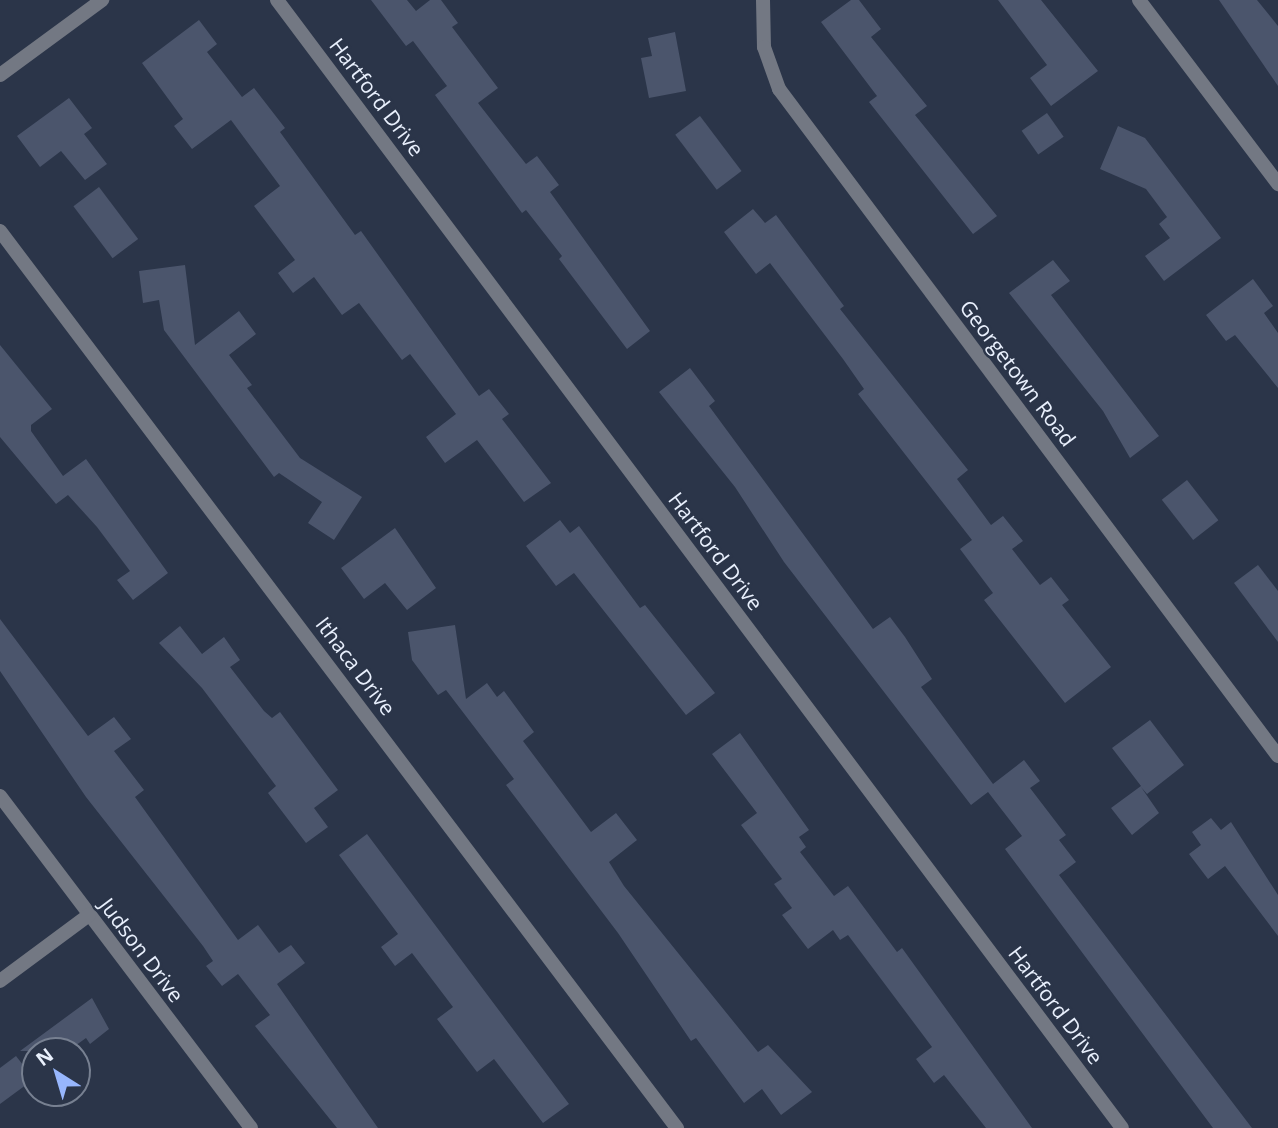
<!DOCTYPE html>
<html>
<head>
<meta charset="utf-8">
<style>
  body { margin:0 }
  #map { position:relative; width:1278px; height:1128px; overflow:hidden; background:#2b3549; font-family:"Open Sans",sans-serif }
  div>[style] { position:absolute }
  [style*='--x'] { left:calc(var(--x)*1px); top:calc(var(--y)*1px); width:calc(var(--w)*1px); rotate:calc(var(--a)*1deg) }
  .building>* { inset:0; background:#4b556c; transform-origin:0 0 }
  .minor>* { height:14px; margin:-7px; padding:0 7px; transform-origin:7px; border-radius:7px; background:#737883 }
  span { translate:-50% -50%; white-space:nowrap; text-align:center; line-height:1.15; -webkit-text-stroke:5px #2b3549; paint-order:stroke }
  .street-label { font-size:21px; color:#e9f0fd }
  .north { position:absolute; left:21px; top:1037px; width:70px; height:70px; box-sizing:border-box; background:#2b3549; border:2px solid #778091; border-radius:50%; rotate:323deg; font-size:19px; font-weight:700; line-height:28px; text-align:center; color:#e9f0fd }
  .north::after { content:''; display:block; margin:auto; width:24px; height:32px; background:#97b6fd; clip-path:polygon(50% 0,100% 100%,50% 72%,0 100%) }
</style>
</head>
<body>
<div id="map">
  <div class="building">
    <i style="clip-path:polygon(371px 0,407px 0,416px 11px,430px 0,441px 0,458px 23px,452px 27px,498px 88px,478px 103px,526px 164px,537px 156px,559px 185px,550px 192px,650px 331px,627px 349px,559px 259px,562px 256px,526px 210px,522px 213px,435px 95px,447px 86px,413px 41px,406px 46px)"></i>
    <i style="clip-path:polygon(851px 0,859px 0,881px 29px,871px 37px,927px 106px,915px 115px,997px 216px,973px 234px,869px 102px,877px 96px,821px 22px)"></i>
    <i style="clip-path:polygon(998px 0,1041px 0,1098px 71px,1051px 106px,1030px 78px,1047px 65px)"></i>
    <i style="clip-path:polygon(1219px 0,1257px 0,1278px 26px,1278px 86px)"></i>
    <i style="clip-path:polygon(199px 20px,217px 44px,207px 52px,242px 97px,254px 88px,285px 128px,280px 132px,355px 235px,361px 231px,479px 396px,489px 389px,509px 414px,502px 419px,551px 483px,524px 502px,477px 440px,445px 463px,426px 437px,456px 414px,410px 354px,402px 360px,359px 303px,342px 315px,314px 277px,293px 293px,278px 273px,295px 260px,254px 206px,280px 186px,231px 120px,192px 149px,174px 126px,183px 119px,142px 63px)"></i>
    <i style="clip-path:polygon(675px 32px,686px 91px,649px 98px,641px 58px,652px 56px,648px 38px)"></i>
    <i style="clip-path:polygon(69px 98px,92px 128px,84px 134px,107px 164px,85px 180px,61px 151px,40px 167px,17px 136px)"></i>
    <i style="left:1047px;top:113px;width:29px;height:31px;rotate:55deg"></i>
    <i style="left:700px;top:116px;width:69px;height:31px;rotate:53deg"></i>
    <i style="clip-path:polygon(1118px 126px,1145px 138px,1221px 238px,1164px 281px,1145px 256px,1170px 238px,1159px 224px,1167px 217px,1146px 189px,1100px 169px)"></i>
    <i style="left:99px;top:187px;width:65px;height:32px;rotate:53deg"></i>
    <i style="clip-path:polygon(753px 209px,765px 223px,776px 215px,844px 306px,840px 309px,968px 470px,957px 479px,991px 525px,1003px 516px,1023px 541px,1012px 549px,1040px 585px,1051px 577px,1069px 600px,1062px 605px,1111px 667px,1065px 703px,984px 600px,993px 593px,960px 549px,972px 540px,858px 394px,864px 389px,843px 359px,770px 263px,756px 274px,724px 232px)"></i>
    <i style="clip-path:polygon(1053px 260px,1070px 281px,1051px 295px,1159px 436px,1130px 458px,1103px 411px,1009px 293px)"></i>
    <i style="clip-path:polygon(185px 265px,195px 345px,239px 311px,256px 334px,229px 355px,252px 385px,247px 388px,300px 458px,362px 497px,334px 540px,308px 523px,322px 502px,279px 473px,274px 477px,164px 330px,159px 300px,143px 303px,139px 271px)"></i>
    <i style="clip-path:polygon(1253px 279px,1273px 306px,1264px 313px,1278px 333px,1278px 388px,1235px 335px,1226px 341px,1206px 315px)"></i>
    <i style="clip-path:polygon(0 345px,52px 409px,31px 425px,31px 431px,63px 476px,86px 459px,168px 573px,133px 600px,117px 580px,130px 571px,97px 527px,68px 495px,56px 504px,0 437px)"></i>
    <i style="clip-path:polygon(690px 368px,715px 401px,709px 406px,873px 629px,890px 617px,905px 637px,932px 679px,921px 687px,993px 784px,1024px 760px,1040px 781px,1030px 788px,1066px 835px,1059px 840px,1076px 862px,1059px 875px,1252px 1128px,1213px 1128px,1005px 849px,1022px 836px,988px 792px,971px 805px,784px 562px,735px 487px,659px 392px)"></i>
    <i style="left:1187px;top:480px;width:51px;height:32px;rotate:52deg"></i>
    <i style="clip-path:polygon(560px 520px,570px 533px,579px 526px,640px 608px,645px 605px,715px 693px,686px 715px,574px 573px,556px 586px,526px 546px)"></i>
    <i style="clip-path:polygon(395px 528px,436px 588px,407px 610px,385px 583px,364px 599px,341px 568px)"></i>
    <i style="clip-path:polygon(1258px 565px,1278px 591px,1278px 642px,1234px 583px)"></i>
    <i style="clip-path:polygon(0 619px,88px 736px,114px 717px,131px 739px,114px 751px,144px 790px,135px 797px,238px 940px,258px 925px,279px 953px,291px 945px,305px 963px,277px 984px,378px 1128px,337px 1128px,255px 1026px,270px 1015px,238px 974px,222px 986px,206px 966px,213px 961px,203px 946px,86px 797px,0 671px)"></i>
    <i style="clip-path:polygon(455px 625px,466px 699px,487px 683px,497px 697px,504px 691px,534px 732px,523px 741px,591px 832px,616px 813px,637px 840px,609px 862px,624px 886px,758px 1052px,768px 1045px,812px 1092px,781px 1115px,762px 1089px,744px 1103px,696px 1038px,691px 1041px,618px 933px,506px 785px,514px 779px,446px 690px,438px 695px,412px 660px,408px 632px)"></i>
    <i style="clip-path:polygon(180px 626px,202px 654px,224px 637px,240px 660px,230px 667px,264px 711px,272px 718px,280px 712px,338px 790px,314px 808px,328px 827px,306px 843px,268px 793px,276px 786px,202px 688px,159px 643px)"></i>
    <i style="clip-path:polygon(1150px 720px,1184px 765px,1147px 794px,1141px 787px,1159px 813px,1132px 835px,1111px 808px,1141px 786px,1112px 748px)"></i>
    <i style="clip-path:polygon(740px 733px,809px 830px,799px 837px,806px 847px,800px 852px,834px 896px,848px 886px,897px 952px,902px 948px,1032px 1128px,986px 1128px,944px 1075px,934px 1083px,916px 1059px,932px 1047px,848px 935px,840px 940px,833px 930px,808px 949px,782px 915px,792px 908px,774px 884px,782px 879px,741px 825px,757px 813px,712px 754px)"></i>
    <i style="clip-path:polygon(1211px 818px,1221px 830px,1231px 822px,1278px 895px,1278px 936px,1225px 866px,1208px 879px,1189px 854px,1201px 845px,1192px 832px)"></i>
    <i style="clip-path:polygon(367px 834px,569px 1104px,543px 1123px,494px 1059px,477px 1072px,437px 1019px,453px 1007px,412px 953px,395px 966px,381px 947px,398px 934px,339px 855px)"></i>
    <i style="clip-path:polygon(92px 998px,109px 1029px,90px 1044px,86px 1038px,68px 1051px,20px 1051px)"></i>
    <i style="clip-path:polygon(16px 1056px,34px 1079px,0 1104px,0 1068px)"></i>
  </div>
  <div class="minor">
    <i style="--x:277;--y:0;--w:1409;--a:53.16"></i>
    <i style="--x:763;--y:0;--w:47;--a:88.8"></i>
    <i style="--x:764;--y:47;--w:45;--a:70.3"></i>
    <i style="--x:779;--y:89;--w:833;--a:53.2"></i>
    <i style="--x:1139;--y:0;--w:231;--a:52.9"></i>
    <i style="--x:0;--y:75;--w:127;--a:-36.3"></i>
    <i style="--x:0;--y:231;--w:1124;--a:52.96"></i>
    <i style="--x:0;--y:796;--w:416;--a:52.9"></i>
    <i style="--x:0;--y:981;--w:111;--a:-36.6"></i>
  </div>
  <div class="street-label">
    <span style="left:377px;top:97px;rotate:53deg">Hartford Drive</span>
    <span style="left:1018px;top:373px;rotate:53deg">Georgetown Road</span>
    <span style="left:716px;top:551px;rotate:53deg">Hartford Drive</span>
    <span style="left:356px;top:666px;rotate:53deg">Ithaca Drive</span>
    <span style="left:142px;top:950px;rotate:53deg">Judson Drive</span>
    <span style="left:1056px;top:1005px;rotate:53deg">Hartford Drive</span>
  </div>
  <div class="north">N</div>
</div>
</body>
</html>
